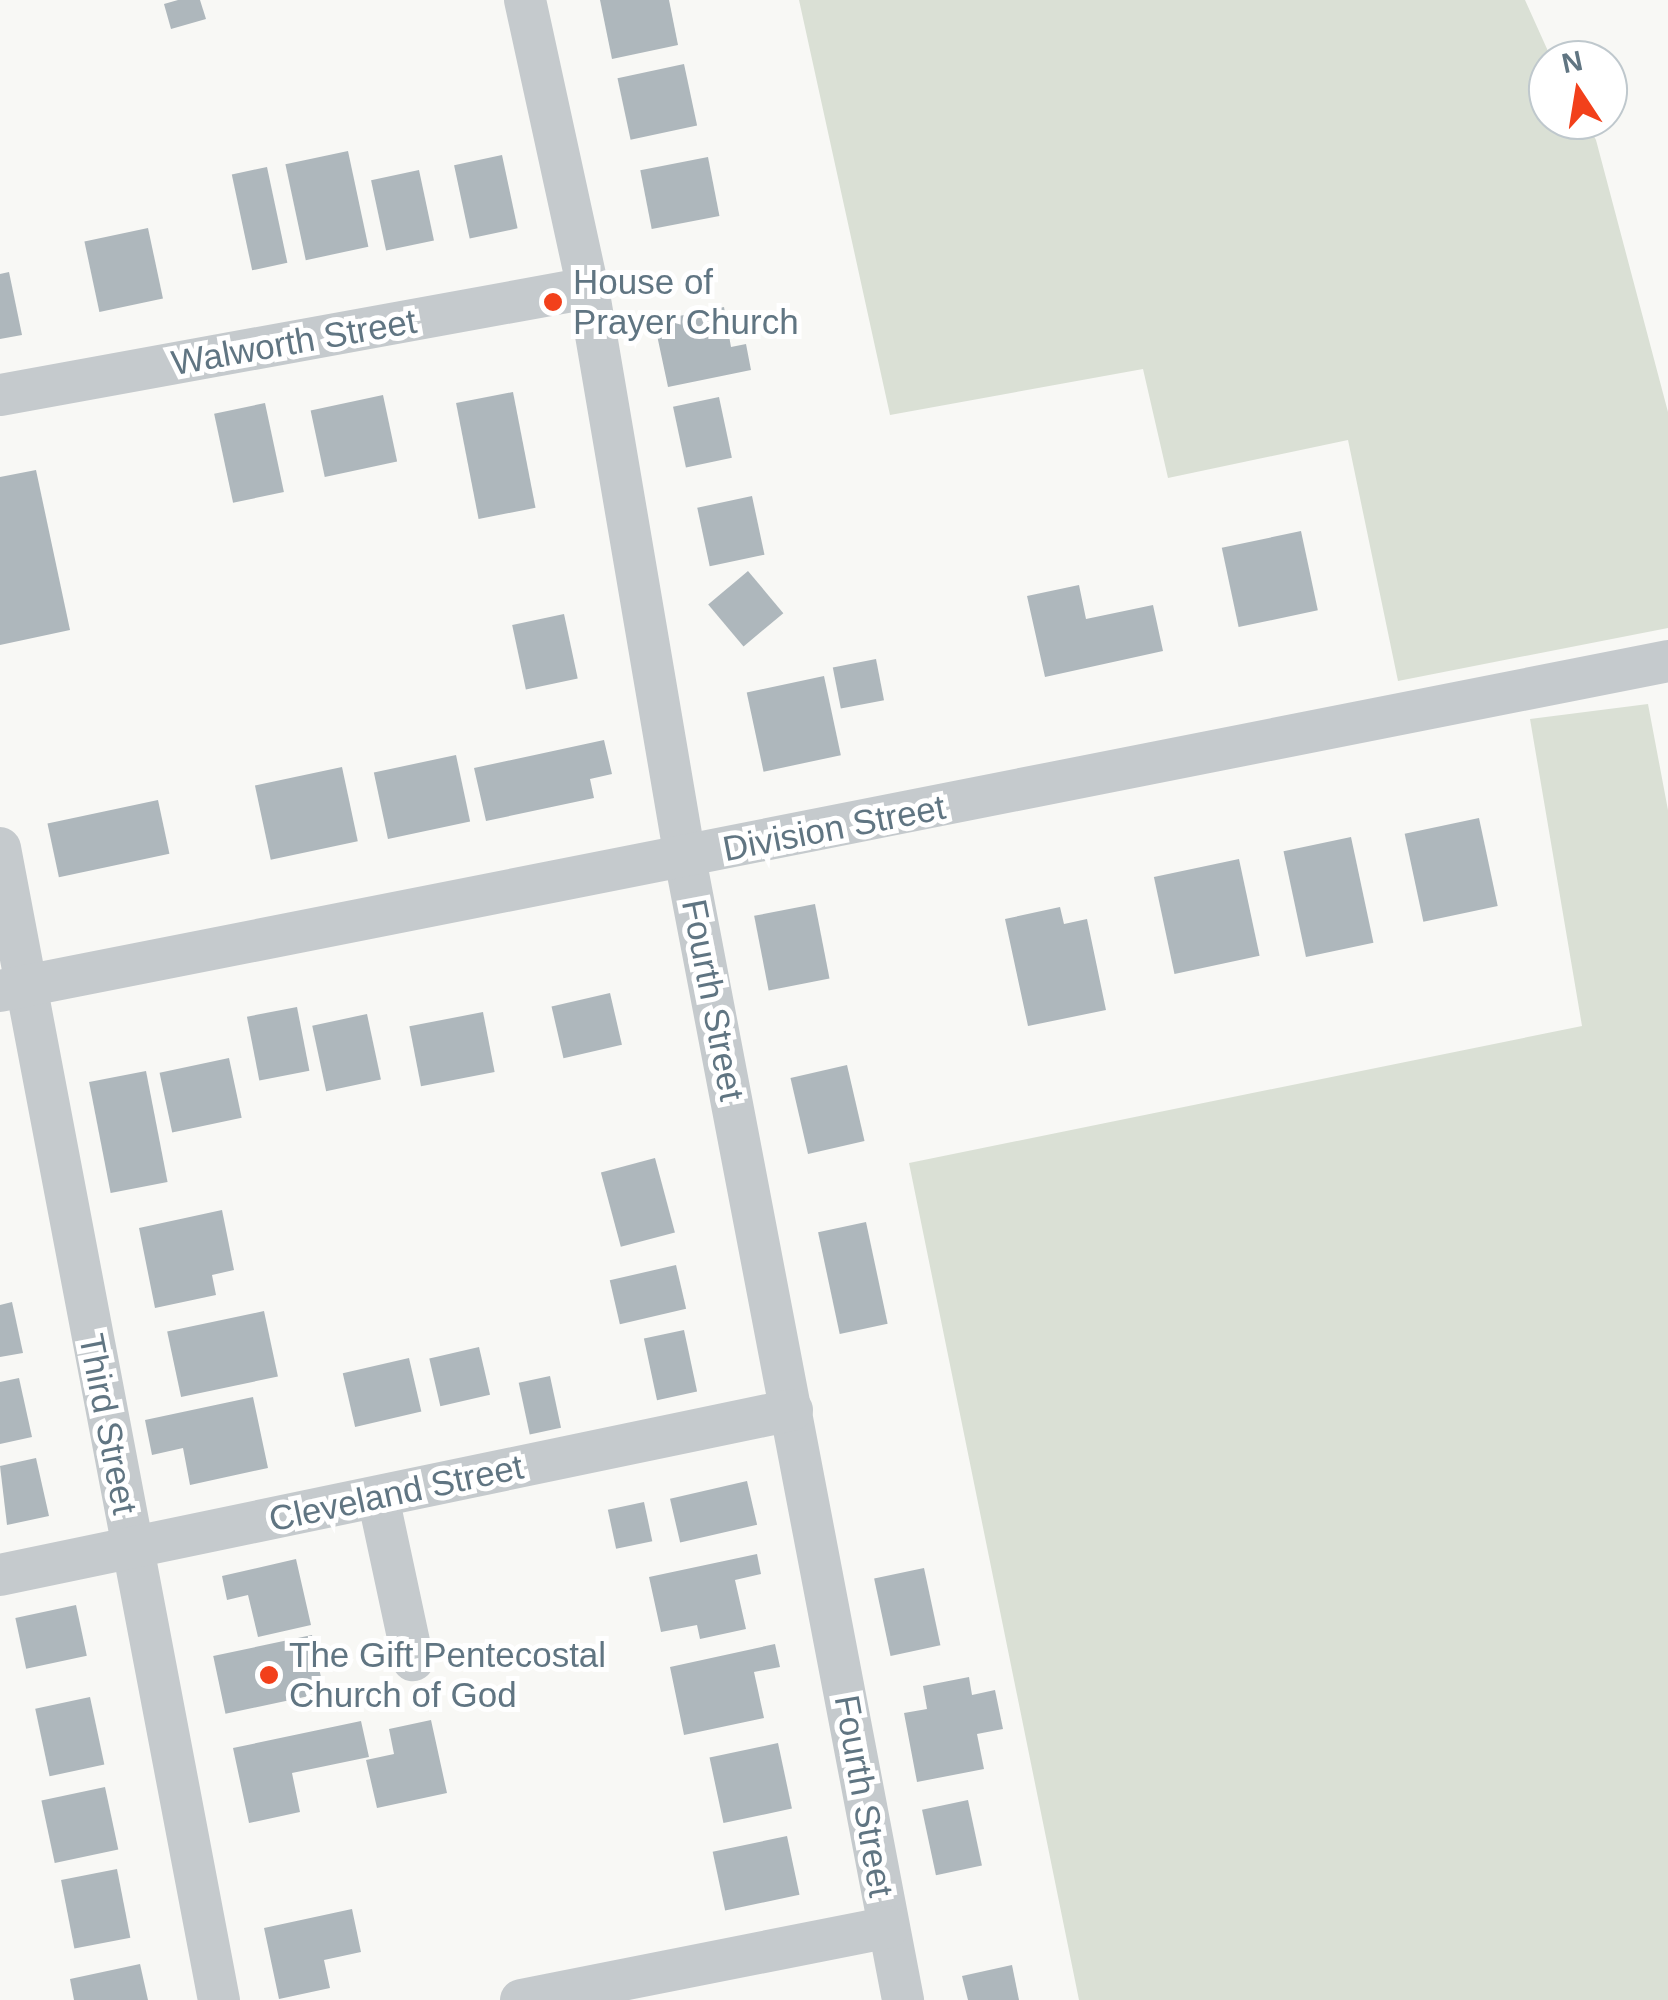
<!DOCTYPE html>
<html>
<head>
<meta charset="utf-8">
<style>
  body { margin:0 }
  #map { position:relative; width:1668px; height:2000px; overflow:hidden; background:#f8f8f5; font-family:Arial,sans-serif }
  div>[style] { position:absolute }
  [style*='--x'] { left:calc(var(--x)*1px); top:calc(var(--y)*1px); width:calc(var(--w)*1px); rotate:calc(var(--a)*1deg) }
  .green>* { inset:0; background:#dae0d5 }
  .building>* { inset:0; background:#aeb7bc; transform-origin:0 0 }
  .minor>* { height:42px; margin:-21px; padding:0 21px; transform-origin:21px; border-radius:21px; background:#c5cacd }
  .dots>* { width:28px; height:28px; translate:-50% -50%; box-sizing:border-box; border:5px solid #fff; border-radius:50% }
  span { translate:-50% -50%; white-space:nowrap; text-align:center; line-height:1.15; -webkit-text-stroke:10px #fff; paint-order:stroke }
  .poi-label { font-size:35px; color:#607582 }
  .left { translate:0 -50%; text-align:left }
  .street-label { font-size:35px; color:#607582 }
  .north { position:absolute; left:1528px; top:40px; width:100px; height:100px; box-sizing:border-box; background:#fff; border:2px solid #bfc8cd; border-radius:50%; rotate:348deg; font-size:28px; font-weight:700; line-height:40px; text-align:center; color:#607582 }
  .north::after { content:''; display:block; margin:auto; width:35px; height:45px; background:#f2401b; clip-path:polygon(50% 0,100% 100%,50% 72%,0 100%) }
</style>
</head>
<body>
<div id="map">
  <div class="green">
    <i style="clip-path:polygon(799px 0,1525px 0,1552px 60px,1548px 120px,1585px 120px,1596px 140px,1668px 412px,1668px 628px,1398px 681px,1348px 440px,1168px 478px,1143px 369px,890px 415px)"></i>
    <i style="clip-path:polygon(1648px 704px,1668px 810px,1668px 2000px,1079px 2000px,909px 1163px,1582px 1026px,1530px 719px)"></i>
  </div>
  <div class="building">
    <i style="clip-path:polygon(178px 0,200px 0,206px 19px,171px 29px,164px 4px)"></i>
    <i style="clip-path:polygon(600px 0,669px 0,678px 45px,612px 59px)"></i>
    <i style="left:684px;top:64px;width:63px;height:68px;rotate:78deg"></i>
    <i style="left:348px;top:151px;width:98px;height:64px;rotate:78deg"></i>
    <i style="left:502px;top:155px;width:75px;height:49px;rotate:78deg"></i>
    <i style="left:708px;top:157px;width:60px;height:69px;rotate:79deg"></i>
    <i style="left:267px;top:167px;width:98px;height:36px;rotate:78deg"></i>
    <i style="left:419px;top:170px;width:72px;height:49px;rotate:78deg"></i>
    <i style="left:148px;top:228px;width:72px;height:65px;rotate:78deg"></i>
    <i style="clip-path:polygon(9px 272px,22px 335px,0 339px,0 274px)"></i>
    <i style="clip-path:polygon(724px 307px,731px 347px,746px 344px,751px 370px,668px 387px,654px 321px)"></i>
    <i style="left:513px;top:392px;width:118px;height:58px;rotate:79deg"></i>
    <i style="left:383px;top:395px;width:68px;height:74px;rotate:78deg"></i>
    <i style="left:719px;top:397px;width:62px;height:47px;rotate:78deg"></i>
    <i style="left:265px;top:403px;width:91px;height:52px;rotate:78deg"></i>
    <i style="clip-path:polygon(36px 470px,70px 630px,0 645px,0 477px)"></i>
    <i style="left:752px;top:496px;width:60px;height:56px;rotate:78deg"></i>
    <i style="left:1301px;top:531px;width:81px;height:81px;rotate:78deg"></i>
    <i style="left:748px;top:571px;width:55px;height:52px;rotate:50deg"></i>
    <i style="clip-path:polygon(1079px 585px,1086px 619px,1153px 605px,1163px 651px,1045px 677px,1027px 596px)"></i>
    <i style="left:564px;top:614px;width:66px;height:53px;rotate:78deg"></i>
    <i style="left:876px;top:659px;width:42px;height:44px;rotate:79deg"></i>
    <i style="left:824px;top:676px;width:81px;height:79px;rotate:78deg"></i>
    <i style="clip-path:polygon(604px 740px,612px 774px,590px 779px,594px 798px,486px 821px,474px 768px)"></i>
    <i style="left:456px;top:755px;width:68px;height:84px;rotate:78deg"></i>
    <i style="left:342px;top:767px;width:76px;height:89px;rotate:78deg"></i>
    <i style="left:158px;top:800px;width:55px;height:113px;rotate:78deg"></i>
    <i style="left:1479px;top:818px;width:90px;height:76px;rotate:78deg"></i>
    <i style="left:1351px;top:837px;width:108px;height:69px;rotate:78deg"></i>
    <i style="left:1239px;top:859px;width:99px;height:87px;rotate:78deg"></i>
    <i style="left:815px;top:904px;width:76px;height:62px;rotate:79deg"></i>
    <i style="clip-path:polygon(1060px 907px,1064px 924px,1087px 919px,1106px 1010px,1028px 1026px,1005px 919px)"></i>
    <i style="left:610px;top:993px;width:53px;height:60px;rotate:77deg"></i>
    <i style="left:297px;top:1007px;width:65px;height:51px;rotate:79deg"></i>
    <i style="left:483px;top:1012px;width:61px;height:75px;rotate:79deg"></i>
    <i style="left:367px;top:1014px;width:67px;height:56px;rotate:78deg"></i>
    <i style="left:229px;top:1058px;width:61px;height:71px;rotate:78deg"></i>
    <i style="left:847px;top:1065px;width:78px;height:58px;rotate:77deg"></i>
    <i style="left:146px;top:1071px;width:113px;height:58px;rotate:79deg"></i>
    <i style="left:655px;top:1158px;width:77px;height:56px;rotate:75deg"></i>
    <i style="clip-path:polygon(222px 1210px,234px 1270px,212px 1275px,216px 1295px,155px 1308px,139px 1228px)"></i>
    <i style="left:866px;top:1222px;width:104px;height:49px;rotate:78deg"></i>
    <i style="left:676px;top:1265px;width:45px;height:68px;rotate:77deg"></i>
    <i style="clip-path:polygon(12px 1302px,23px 1353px,0 1357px,0 1305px)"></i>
    <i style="left:264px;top:1311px;width:67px;height:99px;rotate:78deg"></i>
    <i style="left:684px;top:1330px;width:63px;height:41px;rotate:78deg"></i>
    <i style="left:479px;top:1347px;width:49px;height:51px;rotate:77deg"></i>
    <i style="left:409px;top:1358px;width:55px;height:68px;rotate:77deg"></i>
    <i style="left:550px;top:1376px;width:53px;height:32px;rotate:78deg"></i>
    <i style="clip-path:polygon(19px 1378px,32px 1437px,0 1444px,0 1382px)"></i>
    <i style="clip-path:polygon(253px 1397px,268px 1468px,190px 1485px,183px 1448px,152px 1455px,145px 1420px)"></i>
    <i style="clip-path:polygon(36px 1458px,49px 1516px,7px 1525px,0 1466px)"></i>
    <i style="left:747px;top:1481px;width:45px;height:79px;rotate:77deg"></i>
    <i style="left:644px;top:1502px;width:40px;height:37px;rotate:78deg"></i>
    <i style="clip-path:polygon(757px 1554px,761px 1574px,735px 1580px,746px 1629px,700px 1639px,697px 1625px,661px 1632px,649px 1577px)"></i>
    <i style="clip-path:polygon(296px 1559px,311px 1625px,258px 1637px,248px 1595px,227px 1600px,222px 1576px)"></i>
    <i style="left:924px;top:1568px;width:79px;height:51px;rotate:78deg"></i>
    <i style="left:76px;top:1605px;width:52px;height:62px;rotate:78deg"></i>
    <i style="left:312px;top:1635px;width:59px;height:101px;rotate:78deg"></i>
    <i style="clip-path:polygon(775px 1644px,780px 1667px,754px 1672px,764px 1718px,684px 1735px,670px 1667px)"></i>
    <i style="clip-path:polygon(969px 1677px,972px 1695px,995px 1690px,1003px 1729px,977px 1734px,984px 1769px,917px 1782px,904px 1713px,927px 1709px,923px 1686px)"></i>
    <i style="left:90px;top:1697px;width:69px;height:56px;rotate:78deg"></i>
    <i style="clip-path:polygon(431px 1720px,447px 1793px,377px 1808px,366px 1760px,394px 1754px,389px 1729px)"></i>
    <i style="clip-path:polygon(361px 1721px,369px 1757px,292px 1773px,300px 1812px,249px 1823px,233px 1748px)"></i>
    <i style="left:778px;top:1743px;width:67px;height:70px;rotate:78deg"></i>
    <i style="left:105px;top:1787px;width:64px;height:65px;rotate:78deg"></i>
    <i style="left:968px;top:1800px;width:67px;height:47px;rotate:78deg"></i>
    <i style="left:787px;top:1836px;width:60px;height:76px;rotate:78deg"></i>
    <i style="left:117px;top:1869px;width:70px;height:57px;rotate:79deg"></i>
    <i style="clip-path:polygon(352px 1909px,361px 1952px,324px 1960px,330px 1988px,279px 1999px,264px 1928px)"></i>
    <i style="clip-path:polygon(140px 1964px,148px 2000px,74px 2000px,70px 1979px)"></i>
    <i style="clip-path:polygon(1012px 1965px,1019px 2000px,968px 2000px,962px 1976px)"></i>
  </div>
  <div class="minor">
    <i style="--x:525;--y:0;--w:295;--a:77.7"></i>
    <i style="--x:588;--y:288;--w:578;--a:80.34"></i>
    <i style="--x:685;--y:858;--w:1163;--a:79.19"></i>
    <i style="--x:0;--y:395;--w:598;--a:-10.31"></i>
    <i style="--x:0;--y:848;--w:1173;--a:79.24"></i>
    <i style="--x:0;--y:991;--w:1700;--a:-11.19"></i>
    <i style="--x:378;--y:1497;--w:167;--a:77.9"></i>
    <i style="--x:0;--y:1575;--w:809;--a:-11.77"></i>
    <i style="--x:521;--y:2000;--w:374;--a:-11.2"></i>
  </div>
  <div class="dots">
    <i style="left:553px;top:302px;background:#f2401b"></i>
    <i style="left:269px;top:1675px;background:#f2401b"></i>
  </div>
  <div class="poi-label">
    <span class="left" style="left:573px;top:302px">House of<br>Prayer Church</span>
    <span class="left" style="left:289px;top:1675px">The Gift Pentecostal<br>Church of God</span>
  </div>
  <div class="street-label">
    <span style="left:294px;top:342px;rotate:-10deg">Walworth Street</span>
    <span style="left:834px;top:828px;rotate:-11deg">Division Street</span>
    <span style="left:713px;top:1000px;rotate:79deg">Fourth Street</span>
    <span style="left:108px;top:1424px;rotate:79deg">Third Street</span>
    <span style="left:396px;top:1493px;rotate:-12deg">Cleveland Street</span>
    <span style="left:864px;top:1796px;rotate:80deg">Fourth Street</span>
  </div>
  <div class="north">N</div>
</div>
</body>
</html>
